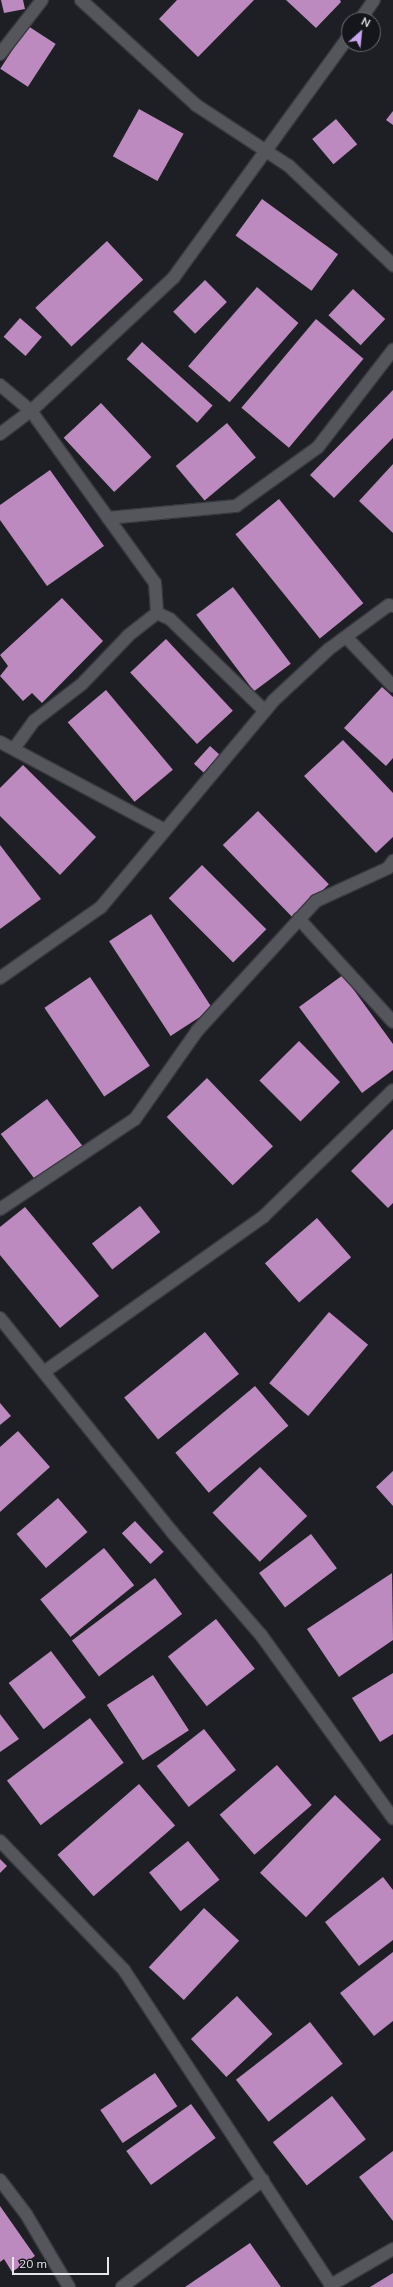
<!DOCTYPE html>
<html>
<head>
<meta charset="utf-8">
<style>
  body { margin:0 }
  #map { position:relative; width:393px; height:2287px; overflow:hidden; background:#1e1f24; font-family:Mulish,sans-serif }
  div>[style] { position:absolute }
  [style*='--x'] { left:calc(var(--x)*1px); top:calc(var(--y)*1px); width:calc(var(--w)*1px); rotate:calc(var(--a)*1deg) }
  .building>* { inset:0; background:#bc8abe; transform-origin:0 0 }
  .roads { filter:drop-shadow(1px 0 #393a3f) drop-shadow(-1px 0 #393a3f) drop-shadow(0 1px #393a3f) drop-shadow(0 -1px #393a3f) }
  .street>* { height:12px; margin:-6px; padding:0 6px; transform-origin:6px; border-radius:6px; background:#55565c }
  span { translate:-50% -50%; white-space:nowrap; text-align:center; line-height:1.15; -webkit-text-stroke:4px #15161b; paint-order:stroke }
  .north { position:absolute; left:341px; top:12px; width:40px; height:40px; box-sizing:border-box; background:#15161b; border:1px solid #696a6e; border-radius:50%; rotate:27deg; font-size:11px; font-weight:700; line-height:16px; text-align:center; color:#e7e7eb }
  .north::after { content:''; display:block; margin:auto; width:14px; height:18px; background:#c8a6ef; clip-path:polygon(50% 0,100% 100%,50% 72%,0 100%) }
  .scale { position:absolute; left:12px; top:2257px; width:97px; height:18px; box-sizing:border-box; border:2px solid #e7e7eb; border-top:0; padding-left:5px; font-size:12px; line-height:14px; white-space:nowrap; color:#e7e7eb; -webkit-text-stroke:3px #15161b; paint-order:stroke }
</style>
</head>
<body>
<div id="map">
  <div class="building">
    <i style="clip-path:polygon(1px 0,23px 0,25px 9px,4px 13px)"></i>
    <i style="clip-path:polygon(177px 0,254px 0,198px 57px,159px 19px)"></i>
    <i style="clip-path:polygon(286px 0,340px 0,341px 2px,316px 28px)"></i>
    <i style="left:28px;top:26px;width:33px;height:51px;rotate:33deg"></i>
    <i style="left:139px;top:109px;width:51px;height:54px;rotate:29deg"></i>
    <i style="clip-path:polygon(393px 111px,393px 125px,386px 120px)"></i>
    <i style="left:336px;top:119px;width:33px;height:31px;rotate:50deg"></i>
    <i style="left:262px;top:199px;width:94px;height:45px;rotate:36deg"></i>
    <i style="left:107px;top:241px;width:53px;height:98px;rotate:47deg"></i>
    <i style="left:205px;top:280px;width:31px;height:45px;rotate:45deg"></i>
    <i style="left:257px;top:287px;width:55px;height:105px;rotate:41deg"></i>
    <i style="left:353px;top:289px;width:44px;height:36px;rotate:43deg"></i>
    <i style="left:20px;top:318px;width:29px;height:25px;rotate:41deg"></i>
    <i style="left:316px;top:319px;width:62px;height:116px;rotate:40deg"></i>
    <i style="left:142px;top:342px;width:95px;height:23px;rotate:42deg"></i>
    <i style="clip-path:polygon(393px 390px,393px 438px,334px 498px,310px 475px)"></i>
    <i style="left:101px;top:403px;width:74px;height:51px;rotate:47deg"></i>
    <i style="left:227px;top:423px;width:45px;height:67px;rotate:50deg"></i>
    <i style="clip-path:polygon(393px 464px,393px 533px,359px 501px)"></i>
    <i style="clip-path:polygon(50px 470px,104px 546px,47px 586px,0 520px,0 505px)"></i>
    <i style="left:279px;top:499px;width:134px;height:56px;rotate:51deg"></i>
    <i style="left:233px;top:587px;width:96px;height:46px;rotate:53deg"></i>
    <i style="clip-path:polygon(62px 598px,103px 641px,42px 703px,32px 693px,23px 701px,0 676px,8px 666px,0 655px)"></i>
    <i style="left:166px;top:639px;width:98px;height:49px;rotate:47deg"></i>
    <i style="clip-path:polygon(382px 687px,393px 697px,393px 758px,386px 766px,344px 728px)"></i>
    <i style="left:106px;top:690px;width:104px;height:50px;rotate:50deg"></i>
    <i style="clip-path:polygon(343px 740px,393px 793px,393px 837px,376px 853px,304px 776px)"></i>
    <i style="left:210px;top:746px;width:13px;height:24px;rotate:42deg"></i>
    <i style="clip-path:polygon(23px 765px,96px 837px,60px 875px,0 816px,0 788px)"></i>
    <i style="left:258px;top:811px;width:102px;height:49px;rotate:46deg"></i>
    <i style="clip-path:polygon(0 845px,41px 899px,0 929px)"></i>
    <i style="left:202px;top:865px;width:91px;height:47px;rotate:45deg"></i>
    <i style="left:151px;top:914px;width:113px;height:50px;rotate:57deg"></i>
    <i style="clip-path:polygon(343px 975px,393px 1044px,393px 1070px,362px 1093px,299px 1007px)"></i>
    <i style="left:90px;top:977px;width:107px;height:55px;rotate:56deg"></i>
    <i style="left:299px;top:1041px;width:58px;height:56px;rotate:45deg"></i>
    <i style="left:207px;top:1078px;width:95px;height:56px;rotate:46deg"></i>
    <i style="left:47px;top:1099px;width:59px;height:58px;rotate:53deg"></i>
    <i style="clip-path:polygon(393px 1129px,393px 1203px,388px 1208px,351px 1171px)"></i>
    <i style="left:140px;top:1206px;width:33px;height:61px;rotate:52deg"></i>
    <i style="clip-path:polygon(25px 1207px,99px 1296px,60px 1328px,0 1255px,0 1227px)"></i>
    <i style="left:317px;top:1218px;width:52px;height:69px;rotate:49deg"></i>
    <i style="left:329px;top:1312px;width:51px;height:93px;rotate:40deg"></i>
    <i style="left:205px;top:1332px;width:54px;height:104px;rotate:51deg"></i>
    <i style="left:255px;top:1386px;width:52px;height:104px;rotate:50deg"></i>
    <i style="clip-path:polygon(0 1403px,11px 1416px,0 1425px)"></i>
    <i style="clip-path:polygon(18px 1431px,50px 1467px,0 1512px,0 1447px)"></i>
    <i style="left:260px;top:1467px;width:68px;height:66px;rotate:46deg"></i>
    <i style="clip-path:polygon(393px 1471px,393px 1506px,376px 1487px)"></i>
    <i style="left:58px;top:1498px;width:45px;height:55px;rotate:49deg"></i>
    <i style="left:135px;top:1521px;width:42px;height:18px;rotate:47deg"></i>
    <i style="left:311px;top:1534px;width:43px;height:65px;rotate:53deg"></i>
    <i style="left:104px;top:1548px;width:48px;height:82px;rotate:51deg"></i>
    <i style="clip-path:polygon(392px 1573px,393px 1640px,339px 1677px,307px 1629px)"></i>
    <i style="left:155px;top:1578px;width:45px;height:104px;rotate:53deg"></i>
    <i style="left:216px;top:1619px;width:63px;height:61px;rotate:52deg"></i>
    <i style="left:51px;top:1651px;width:58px;height:53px;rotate:53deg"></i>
    <i style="clip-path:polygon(393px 1673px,393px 1734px,380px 1742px,352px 1698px)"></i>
    <i style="left:153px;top:1675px;width:66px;height:55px;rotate:57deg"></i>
    <i style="clip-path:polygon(0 1714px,19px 1739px,0 1752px)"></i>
    <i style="left:90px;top:1718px;width:56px;height:104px;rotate:53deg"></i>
    <i style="left:204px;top:1729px;width:52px;height:60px;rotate:52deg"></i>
    <i style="left:277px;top:1765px;width:53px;height:76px;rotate:49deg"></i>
    <i style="left:139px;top:1784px;width:55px;height:108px;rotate:49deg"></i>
    <i style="left:335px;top:1795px;width:64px;height:108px;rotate:44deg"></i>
    <i style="left:188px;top:1841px;width:50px;height:50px;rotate:51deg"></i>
    <i style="clip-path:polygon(0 1859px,7px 1866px,0 1873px)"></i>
    <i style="clip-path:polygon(383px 1877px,393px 1890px,393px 1940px,359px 1966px,325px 1922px)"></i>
    <i style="left:204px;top:1908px;width:48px;height:81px;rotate:43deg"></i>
    <i style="clip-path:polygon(393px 1952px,393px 2021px,374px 2036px,340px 1993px)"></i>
    <i style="left:237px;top:1996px;width:52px;height:63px;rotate:47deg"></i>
    <i style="left:310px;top:2022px;width:53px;height:94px;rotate:52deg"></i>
    <i style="left:155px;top:2073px;width:40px;height:66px;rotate:56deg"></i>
    <i style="left:332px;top:2096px;width:55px;height:75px;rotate:52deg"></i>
    <i style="left:191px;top:2104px;width:42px;height:80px;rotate:54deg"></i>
    <i style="clip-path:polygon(393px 2151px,393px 2221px,359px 2177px)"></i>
    <i style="clip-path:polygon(0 2206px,35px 2256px,12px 2272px,4px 2259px,0 2262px)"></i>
    <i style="clip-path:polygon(250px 2243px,281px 2287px,185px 2287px)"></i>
    <i style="clip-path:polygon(393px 2273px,393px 2287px,370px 2287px)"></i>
  </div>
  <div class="roads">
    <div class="street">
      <i style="--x:81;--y:0;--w:156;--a:42.4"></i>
      <i style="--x:196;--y:105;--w:111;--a:33.3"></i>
      <i style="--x:289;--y:166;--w:144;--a:43.6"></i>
      <i style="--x:360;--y:20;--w:24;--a:-55"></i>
      <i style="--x:0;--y:54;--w:68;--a:-52.1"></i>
      <i style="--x:0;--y:385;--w:40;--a:40"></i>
      <i style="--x:31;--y:411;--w:212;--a:54.2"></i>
      <i style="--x:155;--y:583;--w:30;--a:86"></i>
      <i style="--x:157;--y:613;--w:37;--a:142"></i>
      <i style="--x:128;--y:636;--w:66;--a:133.8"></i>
      <i style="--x:82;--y:684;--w:61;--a:142.4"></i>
      <i style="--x:34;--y:721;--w:34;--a:126"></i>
      <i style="--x:0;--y:434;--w:39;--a:-37"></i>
      <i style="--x:31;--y:411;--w:196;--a:-43.1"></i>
      <i style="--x:174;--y:277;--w:298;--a:-54"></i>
      <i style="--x:108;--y:518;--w:129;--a:-5.4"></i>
      <i style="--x:236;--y:506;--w:101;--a:-35.7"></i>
      <i style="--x:318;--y:447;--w:123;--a:-52.3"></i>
      <i style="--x:157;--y:613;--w:14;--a:25"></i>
      <i style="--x:170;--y:619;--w:132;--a:44.1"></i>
      <i style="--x:346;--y:637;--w:68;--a:46.2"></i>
      <i style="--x:0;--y:742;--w:187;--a:28.1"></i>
      <i style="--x:299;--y:919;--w:139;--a:47.6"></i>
      <i style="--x:0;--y:978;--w:123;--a:-35.1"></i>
      <i style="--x:101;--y:907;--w:268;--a:-50.1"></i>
      <i style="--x:273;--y:701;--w:76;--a:-42.9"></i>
      <i style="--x:329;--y:649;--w:74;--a:-36.3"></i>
      <i style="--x:389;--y:605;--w:4;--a:14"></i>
      <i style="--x:0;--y:1209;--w:162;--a:-33.7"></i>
      <i style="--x:135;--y:1119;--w:108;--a:-54.8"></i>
      <i style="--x:197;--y:1031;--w:176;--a:-47.5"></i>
      <i style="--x:316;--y:901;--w:79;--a:-24.6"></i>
      <i style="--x:388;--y:868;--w:9;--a:-54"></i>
      <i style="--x:0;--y:1318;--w:275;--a:51.2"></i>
      <i style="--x:172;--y:1532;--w:136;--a:49.2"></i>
      <i style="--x:261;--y:1635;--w:226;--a:54.2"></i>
      <i style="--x:44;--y:1372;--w:270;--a:-35.3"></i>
      <i style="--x:264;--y:1216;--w:180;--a:-44.3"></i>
      <i style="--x:0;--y:1841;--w:179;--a:46.1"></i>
      <i style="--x:124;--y:1970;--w:379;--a:56.7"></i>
      <i style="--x:0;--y:2180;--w:43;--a:52.6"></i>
      <i style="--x:26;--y:2214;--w:85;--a:59.5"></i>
      <i style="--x:331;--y:2285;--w:72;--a:-30.1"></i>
      <i style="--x:122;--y:2287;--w:177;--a:-37.2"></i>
    </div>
  </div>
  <div class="north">N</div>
  <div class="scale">20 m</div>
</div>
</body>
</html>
